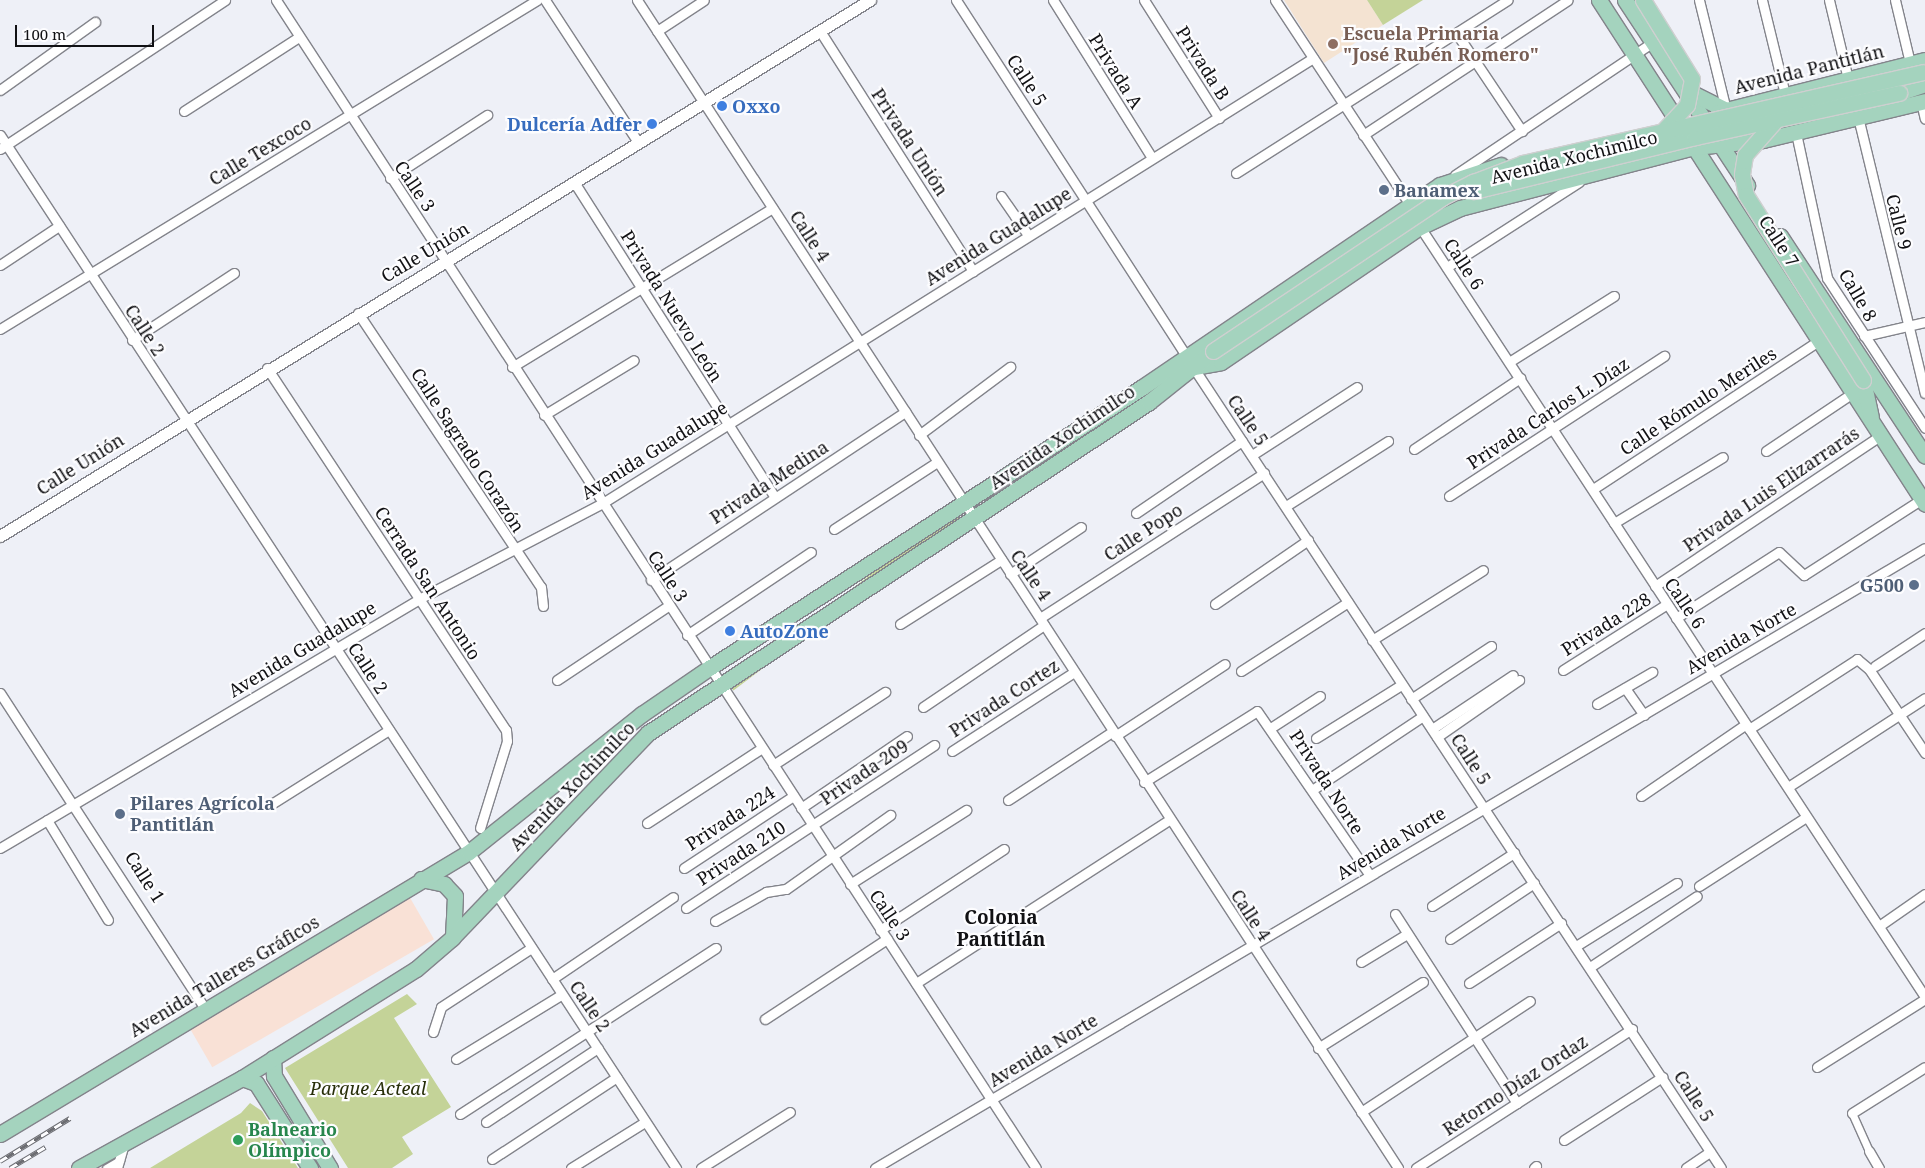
<!DOCTYPE html>
<html>
<head>
<meta charset="utf-8">
<style>
  body { margin:0 }
  #map { position:relative; width:1925px; height:1168px; overflow:hidden; background:#eef0f7; font-family:"Noto Serif",serif }
  div>[style] { position:absolute }
  [style*='--x'] { left:calc(var(--x)*1px); top:calc(var(--y)*1px); width:calc(var(--w)*1px); rotate:calc(var(--a)*1deg) }
  .industrial>* { inset:0; background:#f9e1d6; transform-origin:0 0 }
  .education>* { inset:0; background:#f4e3d2 }
  .green>* { inset:0; background:#c4d398; transform-origin:0 0 }
  .roads { filter:drop-shadow(1px 0 #83848b) drop-shadow(-1px 0 #83848b) drop-shadow(0 1px #83848b) drop-shadow(0 -1px #83848b) }
  .pedestrian>* { height:7px; margin:-3.5px; padding:0 3.5px; transform-origin:3.5px; border-radius:3.5px; background:#fff }
  .minor>* { height:9px; margin:-4.5px; padding:0 4.5px; transform-origin:4.5px; border-radius:4.5px; background:#fff }
  .tertiary>* { height:11px; margin:-5.5px; padding:0 5.5px; transform-origin:5.5px; border-radius:5.5px; background:#fff }
  .primary>* { height:15px; margin:-7.5px; padding:0 7.5px; transform-origin:7.5px; border-radius:7.5px; background:#a4d3be }
  .rail>* { height:4.5px; margin-top:-2.25px; transform-origin:0; background:repeating-linear-gradient(90deg,#fdfdff 0 8px,#6c6d72 0 16px); box-sizing:border-box; border-block:1px solid #6c6d72 }
  .bridges { filter:drop-shadow(1px 0 #cfcfd0) drop-shadow(-1px 0 #cfcfd0) drop-shadow(0 1px #cfcfd0) drop-shadow(0 -1px #cfcfd0) }
  .primary-bridge>* { height:15px; margin:-7.5px; padding:0 7.5px; transform-origin:7.5px; border-radius:7.5px; background:#a4d3be }
  .dots>* { width:14px; height:14px; translate:-50% -50%; box-sizing:border-box; border:2px solid #fdfdff; border-radius:50% }
  span { translate:-50% -50%; white-space:nowrap; text-align:center; line-height:1.15; -webkit-text-stroke:4.5px #fdfdff; paint-order:stroke }
  .education-label { font-size:18px; color:#785e54; font-weight:700 }
  .left { translate:0 -50%; text-align:left }
  .street-label { font-size:18px; color:#111114 }
  .shop-label { font-size:18px; color:#366cbe; font-weight:700 }
  .right { translate:-100% -50%; text-align:right }
  .service-label { font-size:18px; color:#4e5e75; font-weight:700 }
  .park-label { font-size:18px; color:#272e09; font-style:italic }
  .leisure-label { font-size:18px; color:#27864d; font-weight:700 }
  .neighbourhood-label { font-size:19px; color:#111114; font-weight:700 }
  .scale { position:absolute; left:15px; top:25px; width:139px; height:22px; box-sizing:border-box; border:2px solid #111114; border-top:0; padding-left:6px; font-size:15px; line-height:18px; white-space:nowrap; color:#111114; -webkit-text-stroke:4px #fdfdff; paint-order:stroke }
</style>
</head>
<body>
<div id="map">
  <div class="industrial">
    <i style="left:409px;top:896px;width:50px;height:256px;rotate:60deg"></i>
  </div>
  <div class="education">
    <i style="clip-path:polygon(1284px 0,1367px 0,1383px 25px,1324px 63px)"></i>
  </div>
  <div class="green">
    <i style="clip-path:polygon(1367px 0,1423px 0,1383px 25px)"></i>
    <i style="left:955px;top:511px;width:10px;height:285px;rotate:53deg"></i>
    <i style="clip-path:polygon(407px 994px,417px 1004px,394px 1018px,451px 1107px,402px 1137px,413px 1154px,392px 1168px,348px 1168px,285px 1068px)"></i>
    <i style="clip-path:polygon(250px 1103px,262px 1111px,298px 1168px,150px 1168px,241px 1113px)"></i>
  </div>
  <div class="roads">
    <div class="pedestrian">
      <i style="--x:1852;--y:1113;--w:42;--a:65.9"></i>
      <i style="--x:106;--y:1168;--w:16;--a:-30"></i>
    </div>
    <div class="minor">
      <i style="--x:276;--y:0;--w:1393;--a:56.95"></i>
      <i style="--x:545;--y:0;--w:170;--a:56.8"></i>
      <i style="--x:637;--y:0;--w:1394;--a:56.91"></i>
      <i style="--x:956;--y:0;--w:422;--a:57.1"></i>
      <i style="--x:1053;--y:0;--w:186;--a:57.9"></i>
      <i style="--x:1144;--y:0;--w:140;--a:57.6"></i>
      <i style="--x:1275;--y:0;--w:245;--a:56.6"></i>
      <i style="--x:1699;--y:0;--w:113;--a:76.2"></i>
      <i style="--x:1762;--y:0;--w:97;--a:76.3"></i>
      <i style="--x:1829;--y:0;--w:81;--a:76.5"></i>
      <i style="--x:1895;--y:0;--w:65;--a:76.6"></i>
      <i style="--x:657;--y:31;--w:56;--a:-33.4"></i>
      <i style="--x:820;--y:31;--w:285;--a:57.5"></i>
      <i style="--x:1457;--y:34;--w:117;--a:56.2"></i>
      <i style="--x:0;--y:90;--w:117;--a:-35.6"></i>
      <i style="--x:1921;--y:102;--w:17;--a:77"></i>
      <i style="--x:184;--y:111;--w:137;--a:-32.8"></i>
      <i style="--x:1858;--y:117;--w:284;--a:76.4"></i>
      <i style="--x:1796;--y:133;--w:148;--a:77.9"></i>
      <i style="--x:1827;--y:278;--w:179;--a:56.8"></i>
      <i style="--x:0;--y:135;--w:1235;--a:56.8"></i>
      <i style="--x:1363;--y:135;--w:245;--a:-33.4"></i>
      <i style="--x:0;--y:149;--w:270;--a:-33.5"></i>
      <i style="--x:1236;--y:173;--w:322;--a:-32.5"></i>
      <i style="--x:1455;--y:175;--w:239;--a:-33.9"></i>
      <i style="--x:390;--y:178;--w:116;--a:-33"></i>
      <i style="--x:574;--y:182;--w:374;--a:57.5"></i>
      <i style="--x:1001;--y:196;--w:47;--a:55.3"></i>
      <i style="--x:1420;--y:227;--w:921;--a:56.74"></i>
      <i style="--x:0;--y:265;--w:71;--a:-33.5"></i>
      <i style="--x:1447;--y:267;--w:157;--a:-32.8"></i>
      <i style="--x:358;--y:313;--w:329;--a:56.3"></i>
      <i style="--x:541;--y:587;--w:19;--a:84"></i>
      <i style="--x:0;--y:329;--w:630;--a:-31.49"></i>
      <i style="--x:1864;--y:336;--w:63;--a:-12.9"></i>
      <i style="--x:132;--y:340;--w:122;--a:-33.3"></i>
      <i style="--x:1509;--y:362;--w:124;--a:-32.2"></i>
      <i style="--x:512;--y:367;--w:305;--a:-31.4"></i>
      <i style="--x:1193;--y:367;--w:959;--a:56.61"></i>
      <i style="--x:267;--y:368;--w:434;--a:56.6"></i>
      <i style="--x:506;--y:730;--w:11;--a:85"></i>
      <i style="--x:507;--y:741;--w:91;--a:107.2"></i>
      <i style="--x:544;--y:415;--w:105;--a:-31.4"></i>
      <i style="--x:919;--y:435;--w:114;--a:-36.8"></i>
      <i style="--x:1414;--y:449;--w:128;--a:-33.8"></i>
      <i style="--x:1766;--y:451;--w:106;--a:-33.8"></i>
      <i style="--x:1252;--y:455;--w:125;--a:-32.9"></i>
      <i style="--x:1593;--y:489;--w:273;--a:-33.3"></i>
      <i style="--x:1449;--y:496;--w:257;--a:-33.1"></i>
      <i style="--x:1286;--y:506;--w:121;--a:-32.5"></i>
      <i style="--x:1136;--y:513;--w:128;--a:-34.2"></i>
      <i style="--x:1614;--y:523;--w:127;--a:-31.2"></i>
      <i style="--x:834;--y:529;--w:123;--a:-33"></i>
      <i style="--x:1010;--y:574;--w:85;--a:-33.5"></i>
      <i style="--x:651;--y:580;--w:305;--a:-33.5"></i>
      <i style="--x:1655;--y:586;--w:272;--a:-33.7"></i>
      <i style="--x:1215;--y:604;--w:113;--a:-34.5"></i>
      <i style="--x:1040;--y:618;--w:267;--a:-32.9"></i>
      <i style="--x:1676;--y:618;--w:122;--a:-32.7"></i>
      <i style="--x:1779;--y:552;--w:34;--a:43"></i>
      <i style="--x:1804;--y:575;--w:140;--a:-32.8"></i>
      <i style="--x:900;--y:624;--w:120;--a:-32.4"></i>
      <i style="--x:687;--y:635;--w:149;--a:-33.8"></i>
      <i style="--x:1372;--y:640;--w:131;--a:-32.2"></i>
      <i style="--x:1875;--y:666;--w:60;--a:-33.4"></i>
      <i style="--x:1563;--y:670;--w:123;--a:-32.4"></i>
      <i style="--x:1241;--y:671;--w:127;--a:-32.8"></i>
      <i style="--x:557;--y:680;--w:133;--a:-33.7"></i>
      <i style="--x:1625;--y:688;--w:33;--a:55"></i>
      <i style="--x:0;--y:693;--w:377;--a:57"></i>
      <i style="--x:1411;--y:699;--w:96;--a:-33.5"></i>
      <i style="--x:1597;--y:704;--w:64;--a:-30.2"></i>
      <i style="--x:923;--y:707;--w:146;--a:-34.1"></i>
      <i style="--x:1272;--y:727;--w:57;--a:-32.9"></i>
      <i style="--x:1432;--y:729;--w:97;--a:-33.7"></i>
      <i style="--x:1749;--y:729;--w:129;--a:-32.9"></i>
      <i style="--x:1857;--y:659;--w:16;--a:40"></i>
      <i style="--x:1869;--y:669;--w:101;--a:56.3"></i>
      <i style="--x:1115;--y:736;--w:131;--a:-33.2"></i>
      <i style="--x:1437;--y:737;--w:100;--a:-34.8"></i>
      <i style="--x:1316;--y:738;--w:100;--a:-31.9"></i>
      <i style="--x:952;--y:751;--w:145;--a:-32.9"></i>
      <i style="--x:773;--y:765;--w:134;--a:-33.1"></i>
      <i style="--x:1144;--y:782;--w:133;--a:-32.1"></i>
      <i style="--x:1257;--y:711;--w:198;--a:55.5"></i>
      <i style="--x:1788;--y:787;--w:163;--a:-33"></i>
      <i style="--x:1312;--y:790;--w:133;--a:-33.7"></i>
      <i style="--x:1641;--y:796;--w:127;--a:-34.4"></i>
      <i style="--x:1008;--y:800;--w:124;--a:-33.2"></i>
      <i style="--x:273;--y:803;--w:137;--a:-32.2"></i>
      <i style="--x:801;--y:808;--w:128;--a:-34.2"></i>
      <i style="--x:47;--y:820;--w:117;--a:58.6"></i>
      <i style="--x:647;--y:823;--w:137;--a:-33.1"></i>
      <i style="--x:0;--y:848;--w:487;--a:-30.7"></i>
      <i style="--x:419;--y:599;--w:205;--a:-27.6"></i>
      <i style="--x:601;--y:504;--w:840;--a:-32.06"></i>
      <i style="--x:684;--y:868;--w:131;--a:-33.4"></i>
      <i style="--x:850;--y:884;--w:138;--a:-32.5"></i>
      <i style="--x:1699;--y:886;--w:127;--a:-32.8"></i>
      <i style="--x:1432;--y:906;--w:98;--a:-32.9"></i>
      <i style="--x:686;--y:908;--w:297;--a:-33.3"></i>
      <i style="--x:1395;--y:914;--w:225;--a:57.2"></i>
      <i style="--x:715;--y:921;--w:59;--a:-29.6"></i>
      <i style="--x:766;--y:892;--w:20;--a:-9"></i>
      <i style="--x:786;--y:889;--w:128;--a:-35.4"></i>
      <i style="--x:1879;--y:926;--w:56;--a:-34.8"></i>
      <i style="--x:880;--y:930;--w:148;--a:-33.2"></i>
      <i style="--x:1450;--y:939;--w:101;--a:-33.7"></i>
      <i style="--x:1576;--y:946;--w:119;--a:-32"></i>
      <i style="--x:1361;--y:962;--w:54;--a:-31.3"></i>
      <i style="--x:1590;--y:967;--w:128;--a:-33.6"></i>
      <i style="--x:552;--y:979;--w:146;--a:-34.1"></i>
      <i style="--x:916;--y:983;--w:301;--a:-32.8"></i>
      <i style="--x:1469;--y:983;--w:110;--a:-33.1"></i>
      <i style="--x:765;--y:1019;--w:146;--a:-33.3"></i>
      <i style="--x:433;--y:1032;--w:26;--a:-72"></i>
      <i style="--x:441;--y:1007;--w:108;--a:-33.2"></i>
      <i style="--x:1318;--y:1048;--w:124;--a:-32.2"></i>
      <i style="--x:456;--y:1059;--w:123;--a:-31.4"></i>
      <i style="--x:1817;--y:1067;--w:128;--a:-32.2"></i>
      <i style="--x:1361;--y:1112;--w:202;--a:-33.3"></i>
      <i style="--x:1852;--y:1113;--w:86;--a:-32.2"></i>
      <i style="--x:460;--y:1114;--w:305;--a:-33"></i>
      <i style="--x:486;--y:1122;--w:134;--a:-33.5"></i>
      <i style="--x:1564;--y:1140;--w:117;--a:-32.7"></i>
      <i style="--x:1869;--y:1151;--w:20;--a:60"></i>
      <i style="--x:492;--y:1159;--w:149;--a:-33.3"></i>
      <i style="--x:117;--y:1168;--w:26;--a:-74"></i>
      <i style="--x:571;--y:1168;--w:87;--a:-31.9"></i>
      <i style="--x:701;--y:1168;--w:105;--a:-32.2"></i>
      <i style="--x:875;--y:1168;--w:1219;--a:-30.56"></i>
      <i style="--x:1416;--y:1168;--w:257;--a:-32.8"></i>
      <i style="--x:1534;--y:1168;--w:3;--a:-45"></i>
      <i style="--x:1686;--y:1168;--w:29;--a:-34"></i>
    </div>
    <div class="tertiary">
      <i style="--x:0;--y:536;--w:1022;--a:-31.64"></i>
    </div>
    <div class="primary">
      <i style="--x:1599;--y:0;--w:600;--a:57.1"></i>
      <i style="--x:1625;--y:0;--w:222;--a:56.6"></i>
      <i style="--x:1688;--y:91;--w:42;--a:26.6"></i>
      <i style="--x:1899;--y:93;--w:28;--a:-19"></i>
      <i style="--x:1718;--y:112;--w:213;--a:-14.1"></i>
      <i style="--x:1780;--y:236;--w:263;--a:56.6"></i>
      <i style="--x:1194;--y:367;--w:27;--a:-10"></i>
      <i style="--x:1221;--y:362;--w:240;--a:-34.2"></i>
      <i style="--x:1420;--y:227;--w:44;--a:-25.4"></i>
      <i style="--x:1460;--y:208;--w:243;--a:-14.6"></i>
      <i style="--x:1695;--y:147;--w:68;--a:-5.9"></i>
      <i style="--x:1763;--y:140;--w:167;--a:-13.5"></i>
      <i style="--x:1863;--y:380;--w:38;--a:78"></i>
      <i style="--x:421;--y:879;--w:24;--a:12"></i>
      <i style="--x:444;--y:884;--w:16;--a:47"></i>
      <i style="--x:455;--y:896;--w:41;--a:92.8"></i>
      <i style="--x:273;--y:1058;--w:18;--a:87"></i>
      <i style="--x:274;--y:1076;--w:108;--a:58.7"></i>
      <i style="--x:242;--y:1078;--w:15;--a:20"></i>
      <i style="--x:256;--y:1083;--w:101;--a:57.6"></i>
      <i style="--x:0;--y:1134;--w:547;--a:-31.02"></i>
      <i style="--x:469;--y:852;--w:221;--a:-38.6"></i>
      <i style="--x:642;--y:714;--w:81;--a:-34.5"></i>
      <i style="--x:709;--y:668;--w:515;--a:-32.95"></i>
      <i style="--x:1141;--y:388;--w:361;--a:-34.2"></i>
      <i style="--x:1440;--y:185;--w:64;--a:-18.2"></i>
      <i style="--x:79;--y:1168;--w:186;--a:-28.9"></i>
      <i style="--x:242;--y:1078;--w:205;--a:-32.1"></i>
      <i style="--x:416;--y:969;--w:48;--a:-40.7"></i>
      <i style="--x:452;--y:938;--w:284;--a:-46.3"></i>
      <i style="--x:648;--y:733;--w:600;--a:-33.45"></i>
      <i style="--x:1149;--y:402;--w:82;--a:-38.6"></i>
    </div>
  </div>
  <div class="rail">
    <i style="--x:0;--y:1161;--w:82;--a:-31.6"></i>
    <i style="--x:10;--y:1168;--w:41;--a:-31"></i>
  </div>
  <div class="bridges">
    <div class="primary-bridge">
      <i style="--x:1643;--y:0;--w:93;--a:58.2"></i>
      <i style="--x:1692;--y:79;--w:26;--a:101"></i>
      <i style="--x:1687;--y:105;--w:33;--a:133"></i>
      <i style="--x:1775;--y:121;--w:45;--a:131.4"></i>
      <i style="--x:1745;--y:155;--w:20;--a:99"></i>
      <i style="--x:1742;--y:175;--w:20;--a:79"></i>
      <i style="--x:1746;--y:195;--w:219;--a:57.7"></i>
      <i style="--x:1474;--y:191;--w:228;--a:-13.7"></i>
      <i style="--x:1695;--y:137;--w:209;--a:-12.2"></i>
      <i style="--x:1213;--y:351;--w:277;--a:-33.8"></i>
      <i style="--x:1443;--y:197;--w:34;--a:-27"></i>
      <i style="--x:1473;--y:182;--w:53;--a:-20.8"></i>
      <i style="--x:1523;--y:163;--w:410;--a:-12.8"></i>
    </div>
  </div>
  <div class="dots">
    <i style="left:1333px;top:44px;background:#8d6e63"></i>
    <i style="left:722px;top:106px;background:#3f7fe0"></i>
    <i style="left:652px;top:124px;background:#3f7fe0"></i>
    <i style="left:1384px;top:190px;background:#5c6f8a"></i>
    <i style="left:1914px;top:585px;background:#5c6f8a"></i>
    <i style="left:730px;top:631px;background:#3f7fe0"></i>
    <i style="left:120px;top:814px;background:#5c6f8a"></i>
    <i style="left:238px;top:1140px;background:#2e9e5b"></i>
  </div>
  <div class="education-label">
    <span class="left" style="left:1343px;top:44px">Escuela Primaria<br>"José Rubén Romero"</span>
  </div>
  <div class="street-label">
    <span style="left:1203px;top:63px;rotate:58deg">Privada B</span>
    <span style="left:1809px;top:69px;rotate:-14deg">Avenida Pantitlán</span>
    <span style="left:1116px;top:71px;rotate:58deg">Privada A</span>
    <span style="left:1027px;top:80px;rotate:57deg">Calle 5</span>
    <span style="left:910px;top:142px;rotate:57deg">Privada Unión</span>
    <span style="left:260px;top:151px;rotate:-31deg">Calle Texcoco</span>
    <span style="left:1574px;top:157px;rotate:-14deg">Avenida Xochimilco</span>
    <span style="left:415px;top:186px;rotate:56deg">Calle 3</span>
    <span style="left:1899px;top:222px;rotate:76deg">Calle 9</span>
    <span style="left:810px;top:236px;rotate:57deg">Calle 4</span>
    <span style="left:998px;top:236px;rotate:-32deg">Avenida Guadalupe</span>
    <span style="left:1779px;top:241px;rotate:57deg">Calle 7</span>
    <span style="left:425px;top:252px;rotate:-31deg">Calle Unión</span>
    <span style="left:1464px;top:264px;rotate:57deg">Calle 6</span>
    <span style="left:1858px;top:295px;rotate:60deg">Calle 8</span>
    <span style="left:672px;top:306px;rotate:58deg">Privada Nuevo León</span>
    <span style="left:145px;top:330px;rotate:57deg">Calle 2</span>
    <span style="left:1698px;top:401px;rotate:-33deg">Calle Rómulo Meriles</span>
    <span style="left:1548px;top:413px;rotate:-33deg">Privada Carlos L. Díaz</span>
    <span style="left:1248px;top:420px;rotate:56deg">Calle 5</span>
    <span style="left:1062px;top:437px;rotate:-34deg">Avenida Xochimilco</span>
    <span style="left:468px;top:450px;rotate:57deg">Calle Sagrado Corazón</span>
    <span style="left:654px;top:450px;rotate:-32deg">Avenida Guadalupe</span>
    <span style="left:80px;top:464px;rotate:-32deg">Calle Unión</span>
    <span style="left:769px;top:482px;rotate:-33deg">Privada Medina</span>
    <span style="left:1771px;top:489px;rotate:-34deg">Privada Luis Elizarrarás</span>
    <span style="left:1143px;top:532px;rotate:-33deg">Calle Popo</span>
    <span style="left:1031px;top:575px;rotate:56deg">Calle 4</span>
    <span style="left:668px;top:576px;rotate:57deg">Calle 3</span>
    <span style="left:428px;top:583px;rotate:57deg">Cerrada San Antonio</span>
    <span style="left:1685px;top:603px;rotate:56deg">Calle 6</span>
    <span style="left:1606px;top:624px;rotate:-32deg">Privada 228</span>
    <span style="left:1741px;top:638px;rotate:-30deg">Avenida Norte</span>
    <span style="left:302px;top:649px;rotate:-31deg">Avenida Guadalupe</span>
    <span style="left:368px;top:668px;rotate:57deg">Calle 2</span>
    <span style="left:1004px;top:698px;rotate:-33deg">Privada Cortez</span>
    <span style="left:1471px;top:759px;rotate:57deg">Calle 5</span>
    <span style="left:864px;top:772px;rotate:-34deg">Privada 209</span>
    <span style="left:1327px;top:782px;rotate:57deg">Privada Norte</span>
    <span style="left:572px;top:786px;rotate:-46deg">Avenida Xochimilco</span>
    <span style="left:730px;top:818px;rotate:-33deg">Privada 224</span>
    <span style="left:1391px;top:843px;rotate:-31deg">Avenida Norte</span>
    <span style="left:741px;top:853px;rotate:-33deg">Privada 210</span>
    <span style="left:145px;top:877px;rotate:57deg">Calle 1</span>
    <span style="left:890px;top:915px;rotate:56deg">Calle 3</span>
    <span style="left:1251px;top:915px;rotate:57deg">Calle 4</span>
    <span style="left:224px;top:976px;rotate:-31deg">Avenida Talleres Gráficos</span>
    <span style="left:590px;top:1006px;rotate:56deg">Calle 2</span>
    <span style="left:1043px;top:1050px;rotate:-31deg">Avenida Norte</span>
    <span style="left:1515px;top:1085px;rotate:-33deg">Retorno Díaz Ordaz</span>
    <span style="left:1694px;top:1096px;rotate:57deg">Calle 5</span>
  </div>
  <div class="shop-label">
    <span class="left" style="left:732px;top:106px">Oxxo</span>
    <span class="right" style="left:642px;top:124px">Dulcería Adfer</span>
    <span class="left" style="left:740px;top:631px">AutoZone</span>
  </div>
  <div class="service-label">
    <span class="left" style="left:1394px;top:190px">Banamex</span>
    <span class="right" style="left:1904px;top:585px">G500</span>
    <span class="left" style="left:130px;top:814px">Pilares Agrícola<br>Pantitlán</span>
  </div>
  <div class="park-label">
    <span style="left:368px;top:1088px">Parque Acteal</span>
  </div>
  <div class="leisure-label">
    <span class="left" style="left:248px;top:1140px">Balneario<br>Olímpico</span>
  </div>
  <div class="neighbourhood-label">
    <span style="left:1001px;top:929px">Colonia<br>Pantitlán</span>
  </div>
  <div class="scale">100 m</div>
</div>
</body>
</html>
